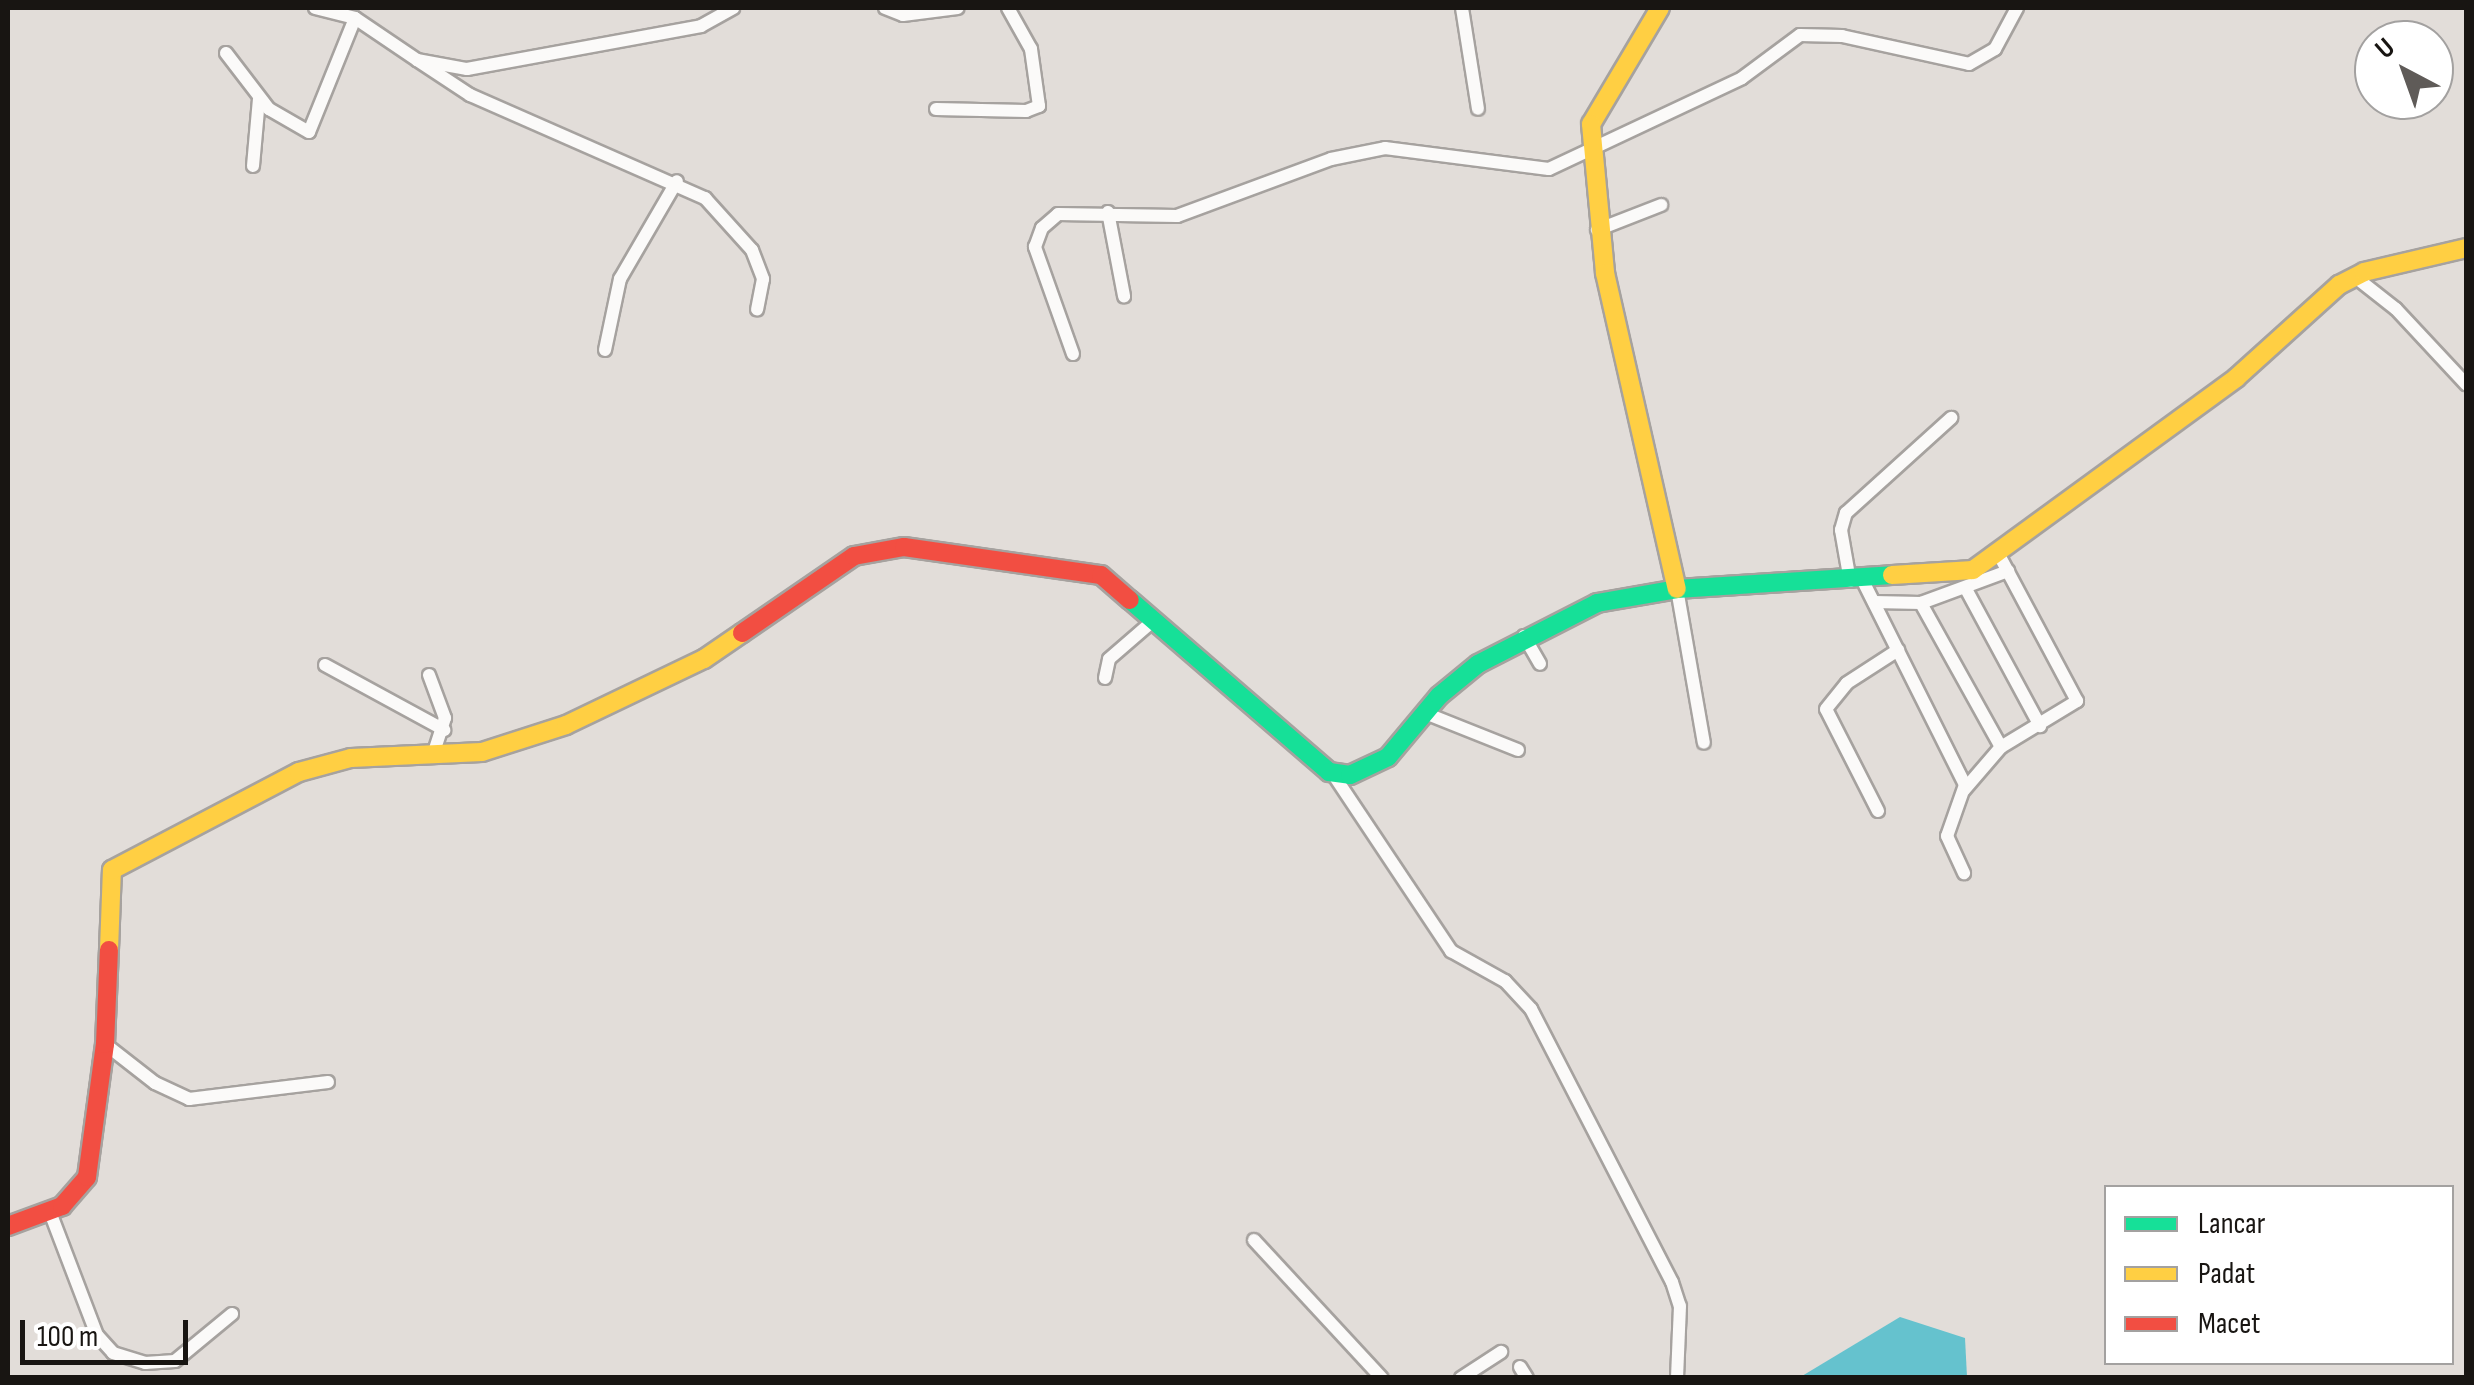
<!DOCTYPE html>
<html>
<head>
<meta charset="utf-8">
<style>
  body { margin:0 }
  #map { position:relative; width:2474px; height:1385px; overflow:hidden; background:#e2ddd9; font-family:"Sofia Sans Condensed",sans-serif }
  div>[style] { position:absolute }
  [style*='--x'] { left:calc(var(--x)*1px); top:calc(var(--y)*1px); width:calc(var(--w)*1px); rotate:calc(var(--a)*1deg) }
  .water>* { inset:0; background:#65c2ce }
  .roads { filter:drop-shadow(2px 0 #a6a29f) drop-shadow(-2px 0 #a6a29f) drop-shadow(0 2px #a6a29f) drop-shadow(0 -2px #a6a29f) }
  .street>* { height:12px; margin:-6px; padding:0 6px; transform-origin:6px; border-radius:6px; background:#fbfaf9 }
  .fast>* { height:18px; margin:-9px; padding:0 9px; transform-origin:9px; border-radius:9px; background:#16e098 }
  .slow>* { height:18px; margin:-9px; padding:0 9px; transform-origin:9px; border-radius:9px; background:#ffcf43 }
  .jam>* { height:18px; margin:-9px; padding:0 9px; transform-origin:9px; border-radius:9px; background:#f24e42 }
  span { translate:-50% -50%; white-space:nowrap; text-align:center; line-height:1.15; -webkit-text-stroke:10px #fff; paint-order:stroke }
  .frame { position:absolute; inset:0; border:10px solid #181512; pointer-events:none }
  .legend { position:absolute; left:2104px; top:1185px; width:350px; height:180px; box-sizing:border-box; background:#fff; border:2px solid #a3a1a0; margin:0; padding:12px 18px; list-style:none; font-size:30px; color:#181512 }
  .legend li { display:flex; align-items:center; gap:20px; height:50px }
  .legend b { width:50px; border:2px solid #a3a1a0 }
  .north { position:absolute; left:2354px; top:20px; width:100px; height:100px; box-sizing:border-box; background:#fff; border:2px solid #a3a1a0; border-radius:50%; rotate:319deg; font-size:28px; font-weight:700; line-height:40px; text-align:center; color:#181512 }
  .north::after { content:''; display:block; margin:auto; width:35px; height:45px; background:#5f5b58; clip-path:polygon(50% 0,100% 100%,50% 72%,0 100%) }
  .scale { position:absolute; left:20px; top:1320px; width:168px; height:45px; box-sizing:border-box; border:5px solid #181512; border-top:0; padding-left:12px; font-size:30px; line-height:35px; white-space:nowrap; color:#181512; -webkit-text-stroke:8px #fff; paint-order:stroke }
</style>
</head>
<body>
<div id="map">
  <div class="water">
    <i style="clip-path:polygon(1900px 1317px,1965px 1338px,1967px 1377px,1802px 1376px)"></i>
  </div>
  <div class="roads">
    <div class="street">
      <i style="--x:315;--y:8;--w:41;--a:14"></i>
      <i style="--x:355;--y:18;--w:75;--a:34.1"></i>
      <i style="--x:417;--y:60;--w:51;--a:10.2"></i>
      <i style="--x:467;--y:69;--w:238;--a:-10.4"></i>
      <i style="--x:701;--y:26;--w:37;--a:-29"></i>
      <i style="--x:885;--y:8;--w:19;--a:21"></i>
      <i style="--x:903;--y:15;--w:55;--a:-7.3"></i>
      <i style="--x:1462;--y:8;--w:102;--a:81"></i>
      <i style="--x:226;--y:53;--w:71;--a:52.5"></i>
      <i style="--x:269;--y:109;--w:46;--a:29.9"></i>
      <i style="--x:309;--y:132;--w:123;--a:-68"></i>
      <i style="--x:417;--y:60;--w:64;--a:33.4"></i>
      <i style="--x:470;--y:95;--w:257;--a:23.7"></i>
      <i style="--x:705;--y:198;--w:70;--a:47.9"></i>
      <i style="--x:752;--y:250;--w:31;--a:69"></i>
      <i style="--x:763;--y:279;--w:31;--a:101"></i>
      <i style="--x:936;--y:109;--w:90;--a:1.3"></i>
      <i style="--x:1026;--y:111;--w:14;--a:-21"></i>
      <i style="--x:1039;--y:106;--w:58;--a:-98"></i>
      <i style="--x:1031;--y:49;--w:47;--a:-119.3"></i>
      <i style="--x:253;--y:166;--w:67;--a:-84.9"></i>
      <i style="--x:1108;--y:212;--w:86;--a:79.2"></i>
      <i style="--x:1597;--y:230;--w:69;--a:-21.3"></i>
      <i style="--x:2354;--y:276;--w:53;--a:38.2"></i>
      <i style="--x:2396;--y:309;--w:103;--a:47"></i>
      <i style="--x:605;--y:350;--w:73;--a:-78.1"></i>
      <i style="--x:620;--y:279;--w:113;--a:-59.8"></i>
      <i style="--x:1073;--y:354;--w:114;--a:-109.6"></i>
      <i style="--x:1035;--y:247;--w:20;--a:-70"></i>
      <i style="--x:1042;--y:228;--w:21;--a:-41"></i>
      <i style="--x:1058;--y:214;--w:119;--a:1"></i>
      <i style="--x:1177;--y:216;--w:164;--a:-20.3"></i>
      <i style="--x:1331;--y:159;--w:55;--a:-11.5"></i>
      <i style="--x:1385;--y:148;--w:165;--a:7.3"></i>
      <i style="--x:1549;--y:169;--w:213;--a:-25.2"></i>
      <i style="--x:1742;--y:78;--w:72;--a:-36.6"></i>
      <i style="--x:1800;--y:35;--w:42;--a:1.4"></i>
      <i style="--x:1842;--y:36;--w:130;--a:12.4"></i>
      <i style="--x:1969;--y:64;--w:30;--a:-30"></i>
      <i style="--x:1995;--y:49;--w:47;--a:-61.8"></i>
      <i style="--x:1850;--y:581;--w:52;--a:-100"></i>
      <i style="--x:1841;--y:530;--w:18;--a:-74"></i>
      <i style="--x:1846;--y:513;--w:142;--a:-42.1"></i>
      <i style="--x:1863;--y:581;--w:228;--a:63.4"></i>
      <i style="--x:1965;--y:785;--w:54;--a:109.4"></i>
      <i style="--x:1947;--y:836;--w:41;--a:65.3"></i>
      <i style="--x:1677;--y:589;--w:156;--a:80.1"></i>
      <i style="--x:1966;--y:589;--w:156;--a:61.6"></i>
      <i style="--x:1874;--y:602;--w:47;--a:1.2"></i>
      <i style="--x:1524;--y:636;--w:32;--a:60"></i>
      <i style="--x:325;--y:665;--w:136;--a:28.6"></i>
      <i style="--x:429;--y:675;--w:46;--a:69.6"></i>
      <i style="--x:445;--y:718;--w:40;--a:108"></i>
      <i style="--x:1105;--y:678;--w:19;--a:-78"></i>
      <i style="--x:1109;--y:659;--w:60;--a:-40.9"></i>
      <i style="--x:1425;--y:713;--w:100;--a:21.7"></i>
      <i style="--x:2001;--y:747;--w:165;--a:-119.1"></i>
      <i style="--x:1921;--y:603;--w:93;--a:-20.2"></i>
      <i style="--x:1333;--y:774;--w:213;--a:56.3"></i>
      <i style="--x:1451;--y:951;--w:62;--a:29.1"></i>
      <i style="--x:1505;--y:981;--w:38;--a:47"></i>
      <i style="--x:1531;--y:1009;--w:307;--a:62.7"></i>
      <i style="--x:1672;--y:1282;--w:25;--a:72"></i>
      <i style="--x:1680;--y:1306;--w:72;--a:92.4"></i>
      <i style="--x:1964;--y:790;--w:57;--a:-49.3"></i>
      <i style="--x:2001;--y:747;--w:89;--a:-31.2"></i>
      <i style="--x:2077;--y:701;--w:166;--a:-118.1"></i>
      <i style="--x:1878;--y:811;--w:114;--a:-117"></i>
      <i style="--x:1826;--y:709;--w:33;--a:-51"></i>
      <i style="--x:1847;--y:683;--w:61;--a:-32.9"></i>
      <i style="--x:105;--y:1044;--w:63;--a:38"></i>
      <i style="--x:155;--y:1083;--w:38;--a:25"></i>
      <i style="--x:189;--y:1099;--w:140;--a:-7"></i>
      <i style="--x:50;--y:1212;--w:132;--a:69.1"></i>
      <i style="--x:97;--y:1335;--w:24;--a:48"></i>
      <i style="--x:113;--y:1353;--w:34;--a:17"></i>
      <i style="--x:145;--y:1363;--w:30;--a:-4"></i>
      <i style="--x:175;--y:1361;--w:74;--a:-39.5"></i>
      <i style="--x:1254;--y:1240;--w:188;--a:47.2"></i>
      <i style="--x:1520;--y:1367;--w:13;--a:58"></i>
      <i style="--x:1461;--y:1378;--w:48;--a:-33"></i>
    </div>
    <div class="fast">
      <i style="--x:1130;--y:600;--w:263;--a:40.8"></i>
      <i style="--x:1329;--y:772;--w:21;--a:8"></i>
      <i style="--x:1350;--y:775;--w:42;--a:-25.3"></i>
      <i style="--x:1388;--y:757;--w:80;--a:-50.1"></i>
      <i style="--x:1439;--y:696;--w:50;--a:-39.4"></i>
      <i style="--x:1478;--y:664;--w:134;--a:-27.1"></i>
      <i style="--x:1597;--y:603;--w:81;--a:-9.9"></i>
      <i style="--x:1677;--y:589;--w:215;--a:-3.7"></i>
    </div>
    <div class="slow">
      <i style="--x:1660;--y:8;--w:135;--a:120.7"></i>
      <i style="--x:1591;--y:124;--w:150;--a:84.6"></i>
      <i style="--x:1605;--y:273;--w:324;--a:77.2"></i>
      <i style="--x:1892;--y:575;--w:81;--a:-3.5"></i>
      <i style="--x:1973;--y:570;--w:326;--a:-36.1"></i>
      <i style="--x:2236;--y:378;--w:139;--a:-42.1"></i>
      <i style="--x:2339;--y:285;--w:28;--a:-27"></i>
      <i style="--x:2364;--y:272;--w:105;--a:-13.2"></i>
      <i style="--x:109;--y:950;--w:80;--a:-87.9"></i>
      <i style="--x:112;--y:870;--w:211;--a:-27.7"></i>
      <i style="--x:299;--y:772;--w:54;--a:-15.1"></i>
      <i style="--x:351;--y:758;--w:131;--a:-2.6"></i>
      <i style="--x:482;--y:752;--w:88;--a:-17.8"></i>
      <i style="--x:566;--y:725;--w:153;--a:-25.6"></i>
      <i style="--x:704;--y:659;--w:46;--a:-34.4"></i>
    </div>
    <div class="jam">
      <i style="--x:742;--y:633;--w:136;--a:-34.5"></i>
      <i style="--x:854;--y:556;--w:51;--a:-10.2"></i>
      <i style="--x:904;--y:547;--w:199;--a:8.1"></i>
      <i style="--x:1101;--y:575;--w:38;--a:41"></i>
      <i style="--x:8;--y:1226;--w:58;--a:-20.3"></i>
      <i style="--x:62;--y:1206;--w:38;--a:-49"></i>
      <i style="--x:87;--y:1177;--w:134;--a:-82.3"></i>
      <i style="--x:105;--y:1044;--w:94;--a:-87.6"></i>
    </div>
  </div>
  <div class="frame"></div>
  <ul class="legend">
  <li><b style="height:12px;background:#16e098"></b>Lancar</li>
  <li><b style="height:12px;background:#ffcf43"></b>Padat</li>
  <li><b style="height:12px;background:#f24e42"></b>Macet</li>
  </ul>
  <div class="north">U</div>
  <div class="scale">100 m</div>
</div>
</body>
</html>
